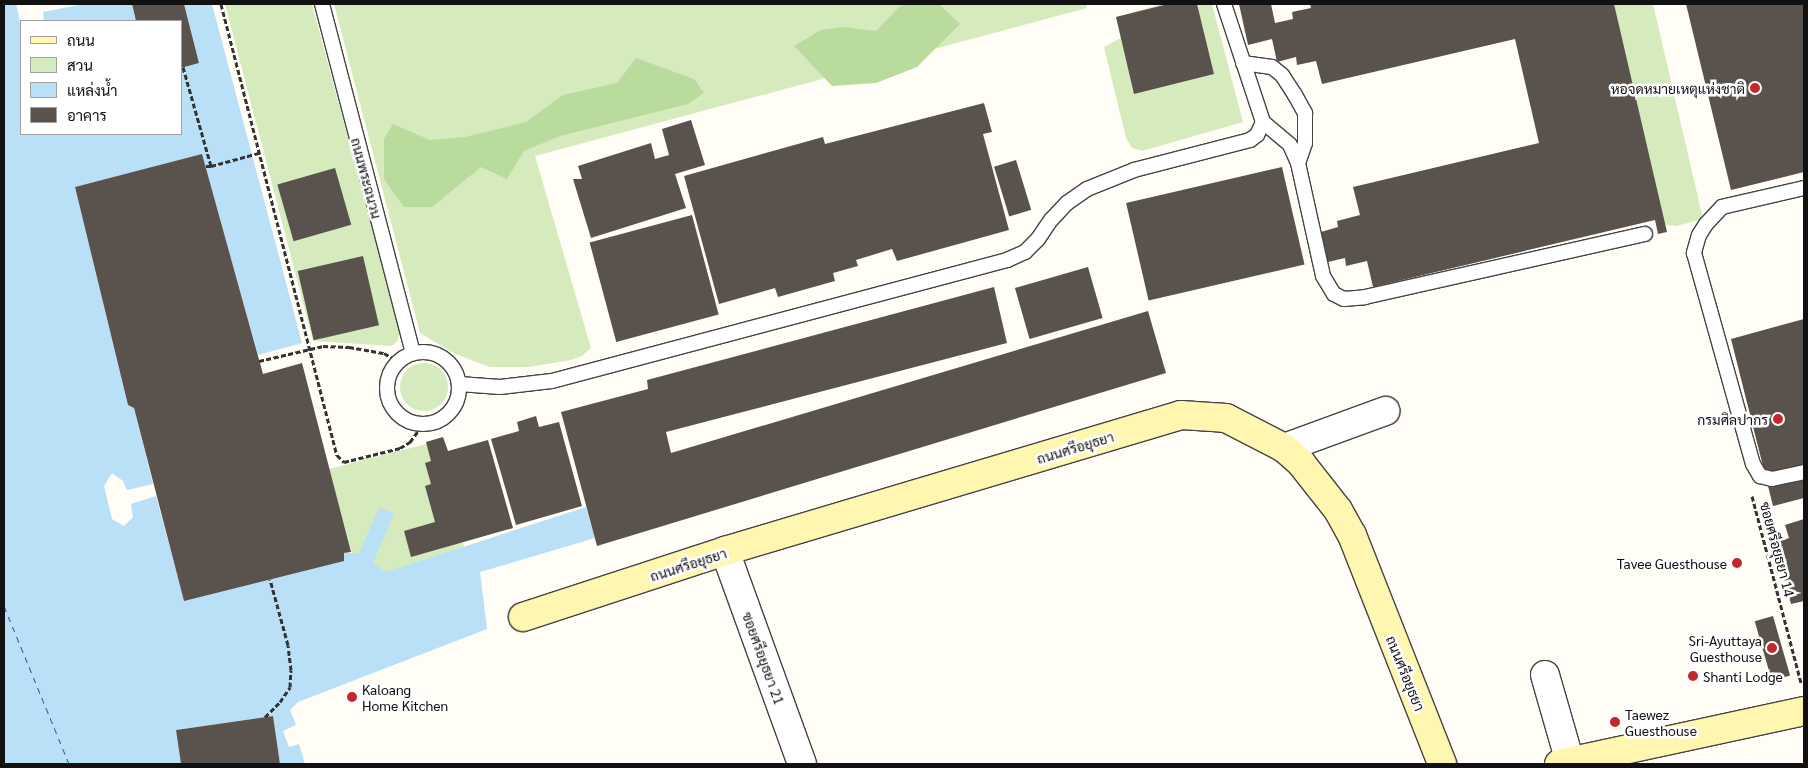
<!DOCTYPE html>
<html>
<head>
<meta charset="utf-8">
<style>
  body { margin:0 }
  #map { position:relative; width:1808px; height:768px; overflow:hidden; background:#fffdf5; font-family:Georgia,Sarabun,serif }
  div>[style] { position:absolute }
  [style*='--x'] { left:calc(var(--x)*1px); top:calc(var(--y)*1px); width:calc(var(--w)*1px); rotate:calc(var(--a)*1deg) }
  .green>* { inset:0; background:#d5ebbd }
  .round { border-radius:50% }
  .forest>* { inset:0; background:#b9dc9c }
  .water>* { inset:0; background:#b9e0f7 }
  .ferry>* { height:1px; margin-top:-0.5px; transform-origin:0; background:repeating-linear-gradient(90deg,#1768a6 0 6px,transparent 0 11px) }
  .building>* { inset:0; background:#5a524d; transform-origin:0 0 }
  .path>* { height:3px; margin-top:-1.5px; transform-origin:0; background:repeating-linear-gradient(90deg,#333 0 5px,transparent 0 7.5px) }
  .roads { filter:drop-shadow(1px 0 #444) drop-shadow(-1px 0 #444) drop-shadow(0 1px #444) drop-shadow(0 -1px #444) }
  .lane>* { height:14px; margin:-7px; padding:0 7px; transform-origin:7px; border-radius:7px; background:#fff }
  .lane>.ring { margin:-7px; padding:0; box-sizing:content-box; background:none; border:14px solid #fff; border-radius:50% }
  .street>* { height:28px; margin:-14px; padding:0 14px; transform-origin:14px; border-radius:14px; background:#fff }
  .secondary>* { height:28px; margin:-14px; padding:0 14px; transform-origin:14px; border-radius:14px; background:#fff6b0 }
  .dots>* { width:14px; height:14px; translate:-50% -50%; box-sizing:border-box; border:2px solid #fff; border-radius:50% }
  span { translate:-50% -50%; white-space:nowrap; text-align:center; line-height:1.15; -webkit-text-stroke:5px #fff; paint-order:stroke }
  .poi-label { font-size:14px; color:#111 }
  .right { translate:-100% -50%; text-align:right }
  .left { translate:0 -50%; text-align:left }
  .street-label { font-size:14px; color:#111 }
  .frame { position:absolute; inset:0; border:5px solid #111; pointer-events:none }
  .legend { position:absolute; left:20px; top:20px; width:162px; height:115px; box-sizing:border-box; background:#fff; border:1px solid #a0a0a0; margin:0; padding:6px 9px; list-style:none; font-size:15px; color:#111 }
  .legend li { display:flex; align-items:center; gap:10px; height:25px }
  .legend b { width:25px; border:1px solid #a0a0a0 }
</style>
</head>
<body>
<div id="map">
  <div class="green">
    <i style="clip-path:polygon(225px 4px,312px 4px,400px 332px,397px 342px,391px 346px,313px 341px)"></i>
    <i style="clip-path:polygon(334px 4px,1086px 4px,1087px 8px,535px 156px,591px 348px,582px 356px,571px 360px,528px 367px,490px 367px,455px 354px,420px 333px)"></i>
    <i style="clip-path:polygon(1163px 4px,1212px 4px,1243px 122px,1142px 151px,1132px 148px,1126px 138px,1104px 47px,1121px 38px,1116px 17px)"></i>
    <i style="clip-path:polygon(1604px 4px,1653px 4px,1703px 219px,1676px 226px,1659px 224px)"></i>
    <i class="round" style="left:400px;top:363px;width:48px;height:48px"></i>
    <i style="clip-path:polygon(438px 441px,464px 547px,386px 573px,351px 552px,329px 469px)"></i>
  </div>
  <div class="forest">
    <i style="clip-path:polygon(911px 4px,939px 4px,960px 24px,917px 67px,876px 83px,832px 86px,794px 46px,821px 30px,842px 27px,876px 31px,900px 6px)"></i>
    <i style="clip-path:polygon(636px 58px,694px 79px,704px 93px,688px 104px,560px 136px,524px 151px,507px 179px,481px 167px,432px 207px,404px 207px,384px 179px,384px 139px,393px 124px,430px 140px,465px 137px,526px 122px,563px 95px,617px 83px)"></i>
  </div>
  <div class="water">
    <i style="clip-path:polygon(4px 4px,16px 4px,21px 27px,21px 134px,181px 134px,181px 68px,199px 63px,184px 4px,212px 4px,302px 343px,258px 355px,202px 155px,75px 187px,128px 405px,134px 408px,153px 484px,127px 490px,123px 481px,112px 473px,104px 486px,112px 519px,124px 526px,133px 517px,131px 504px,156px 496px,184px 600px,344px 553px,359px 553px,379px 508px,394px 513px,373px 563px,386px 572px,586px 507px,595px 538px,480px 572px,487px 629px,298px 702px,290px 710px,296px 725px,283px 731px,289px 747px,299px 744px,305px 764px,280px 764px,273px 716px,176px 730px,181px 764px,4px 764px)"></i>
    <i style="clip-path:polygon(84px 4px,132px 4px,136px 21px,44px 21px,43px 12px)"></i>
  </div>
  <div class="ferry">
    <i style="--x:4;--y:606;--w:171;--a:67.6"></i>
  </div>
  <div class="building">
    <i style="clip-path:polygon(132px 4px,184px 4px,199px 63px,181px 68px,181px 21px,136px 21px)"></i>
    <i style="clip-path:polygon(1168px 4px,1197px 4px,1214px 74px,1134px 94px,1116px 17px)"></i>
    <i style="clip-path:polygon(1239px 4px,1271px 4px,1275px 23px,1293px 19px,1292px 12px,1311px 8px,1310px 4px,1614px 4px,1667px 232px,1658px 234px,1655px 220px,1373px 287px,1367px 261px,1346px 266px,1345px 258px,1328px 262px,1321px 232px,1338px 227px,1337px 221px,1360px 215px,1353px 187px,1539px 143px,1515px 39px,1322px 84px,1316px 61px,1297px 65px,1296px 57px,1277px 62px,1272px 39px,1248px 45px)"></i>
    <i style="clip-path:polygon(1686px 4px,1804px 4px,1804px 172px,1731px 190px)"></i>
    <i style="clip-path:polygon(984px 103px,992px 132px,983px 134px,1009px 230px,897px 261px,892px 249px,856px 260px,858px 266px,833px 273px,835px 281px,778px 297px,775px 288px,719px 304px,684px 176px,823px 137px,825px 144px)"></i>
    <i style="clip-path:polygon(691px 120px,705px 165px,675px 174px,686px 208px,591px 238px,573px 179px,582px 179px,578px 166px,651px 143px,655px 159px,669px 155px,662px 129px)"></i>
    <i style="clip-path:polygon(202px 154px,263px 374px,302px 363px,351px 552px,344px 553px,344px 561px,184px 601px,134px 408px,128px 405px,75px 187px)"></i>
    <i style="left:1016px;top:160px;width:52px;height:23px;rotate:73deg"></i>
    <i style="left:1282px;top:167px;width:100px;height:160px;rotate:77deg"></i>
    <i style="left:335px;top:168px;width:59px;height:60px;rotate:74deg"></i>
    <i style="left:692px;top:215px;width:103px;height:106px;rotate:75deg"></i>
    <i style="left:363px;top:256px;width:71px;height:67px;rotate:77deg"></i>
    <i style="left:1088px;top:267px;width:53px;height:76px;rotate:74deg"></i>
    <i style="clip-path:polygon(994px 287px,1007px 343px,666px 432px,671px 453px,1148px 311px,1166px 373px,597px 546px,561px 412px,648px 389px,647px 380px)"></i>
    <i style="clip-path:polygon(1804px 319px,1804px 498px,1773px 506px,1731px 339px)"></i>
    <i style="clip-path:polygon(536px 416px,539px 427px,559px 422px,582px 506px,516px 525px,491px 439px,519px 431px,517px 422px)"></i>
    <i style="clip-path:polygon(443px 437px,448px 451px,488px 440px,513px 528px,411px 557px,404px 531px,435px 522px,425px 486px,431px 484px,425px 463px,431px 461px,426px 442px)"></i>
    <i style="clip-path:polygon(1804px 519px,1804px 601px,1791px 604px,1774px 543px,1789px 538px,1785px 525px)"></i>
    <i style="left:1773px;top:616px;width:62px;height:19px;rotate:74deg"></i>
    <i style="clip-path:polygon(273px 716px,280px 764px,181px 764px,176px 730px)"></i>
  </div>
  <div class="path">
    <i style="--x:221;--y:4;--w:466;--a:75.6"></i>
    <i style="--x:337;--y:455;--w:10;--a:45"></i>
    <i style="--x:344;--y:462;--w:58;--a:-14"></i>
    <i style="--x:400;--y:448;--w:12;--a:-31"></i>
    <i style="--x:410;--y:442;--w:24;--a:-54"></i>
    <i style="--x:183;--y:67;--w:103;--a:74.2"></i>
    <i style="--x:211;--y:166;--w:6;--a:180"></i>
    <i style="--x:211;--y:166;--w:50;--a:-15.2"></i>
    <i style="--x:259;--y:361;--w:66;--a:-13.2"></i>
    <i style="--x:323;--y:346;--w:26;--a:2"></i>
    <i style="--x:349;--y:347;--w:36;--a:10"></i>
    <i style="--x:384;--y:353;--w:9;--a:32"></i>
    <i style="--x:1752;--y:496;--w:193;--a:75.3"></i>
    <i style="--x:265;--y:717;--w:21;--a:-45"></i>
    <i style="--x:280;--y:702;--w:18;--a:-56"></i>
    <i style="--x:290;--y:687;--w:17;--a:-87"></i>
    <i style="--x:291;--y:670;--w:25;--a:-97"></i>
    <i style="--x:288;--y:645;--w:68;--a:-105.3"></i>
  </div>
  <div class="roads">
    <div class="lane">
      <i style="--x:322;--y:4;--w:361;--a:75.4"></i>
      <i style="--x:1243;--y:63;--w:29;--a:8"></i>
      <i style="--x:1272;--y:67;--w:13;--a:39"></i>
      <i style="--x:1282;--y:75;--w:24;--a:57"></i>
      <i style="--x:1295;--y:95;--w:21;--a:61"></i>
      <i style="--x:1305;--y:113;--w:30;--a:90"></i>
      <i style="--x:1305;--y:143;--w:21;--a:109"></i>
      <i style="--x:1263;--y:122;--w:35;--a:40"></i>
      <i style="--x:1290;--y:145;--w:20;--a:66"></i>
      <i style="--x:1298;--y:163;--w:116;--a:77.5"></i>
      <i style="--x:1323;--y:276;--w:21;--a:59"></i>
      <i style="--x:1334;--y:294;--w:11;--a:27"></i>
      <i style="--x:1344;--y:299;--w:21;--a:-5"></i>
      <i style="--x:1365;--y:297;--w:287;--a:-12.7"></i>
      <i style="--x:1804;--y:188;--w:84;--a:167"></i>
      <i style="--x:1722;--y:207;--w:23;--a:133"></i>
      <i style="--x:1706;--y:224;--w:13;--a:122"></i>
      <i style="--x:1699;--y:235;--w:19;--a:106"></i>
      <i style="--x:1694;--y:253;--w:219;--a:74.4"></i>
      <i style="--x:1753;--y:464;--w:14;--a:60"></i>
      <i style="--x:1760;--y:476;--w:12;--a:14"></i>
      <i style="--x:1772;--y:479;--w:33;--a:-12"></i>
      <i class="ring" style="left:387px;top:352px;width:58px;height:58px"></i>
      <i style="--x:459;--y:384;--w:41;--a:4.2"></i>
      <i style="--x:500;--y:387;--w:52;--a:-6.6"></i>
      <i style="--x:552;--y:381;--w:471;--a:-14.9"></i>
      <i style="--x:1007;--y:260;--w:20;--a:-24"></i>
      <i style="--x:1025;--y:252;--w:18;--a:-45"></i>
      <i style="--x:1038;--y:239;--w:23;--a:-56"></i>
      <i style="--x:1051;--y:220;--w:23;--a:-47"></i>
      <i style="--x:1067;--y:203;--w:24;--a:-35"></i>
      <i style="--x:1087;--y:189;--w:51;--a:-22"></i>
      <i style="--x:1134;--y:170;--w:120;--a:-14.5"></i>
      <i style="--x:1250;--y:140;--w:9;--a:-36"></i>
      <i style="--x:1257;--y:135;--w:14;--a:-65"></i>
      <i style="--x:1263;--y:122;--w:124;--a:-108.3"></i>
    </div>
    <div class="street">
      <i style="--x:1284;--y:448;--w:108;--a:-20.1"></i>
      <i style="--x:725;--y:551;--w:226;--a:70.1"></i>
      <i style="--x:1545;--y:675;--w:91;--a:74"></i>
    </div>
    <div class="secondary">
      <i style="--x:523;--y:617;--w:213;--a:-18.1"></i>
      <i style="--x:725;--y:551;--w:476;--a:-16.6"></i>
      <i style="--x:1181;--y:415;--w:45;--a:3.8"></i>
      <i style="--x:1226;--y:418;--w:65;--a:27.3"></i>
      <i style="--x:1284;--y:448;--w:23;--a:41"></i>
      <i style="--x:1301;--y:463;--w:60;--a:51.8"></i>
      <i style="--x:1338;--y:510;--w:29;--a:61"></i>
      <i style="--x:1352;--y:535;--w:246;--a:68.5"></i>
      <i style="--x:1559;--y:764;--w:251;--a:-12.2"></i>
    </div>
  </div>
  <div class="dots">
    <i style="left:1755px;top:88px;background:#c4262e"></i>
    <i style="left:1778px;top:419px;background:#c4262e"></i>
    <i style="left:1737px;top:563px;background:#c4262e"></i>
    <i style="left:1772px;top:648px;background:#c4262e"></i>
    <i style="left:1693px;top:676px;background:#c4262e"></i>
    <i style="left:352px;top:697px;background:#c4262e"></i>
    <i style="left:1615px;top:722px;background:#c4262e"></i>
  </div>
  <div class="poi-label">
    <span class="right" style="left:1745px;top:88px">หอจดหมายเหตุแห่งชาติ</span>
    <span class="right" style="left:1768px;top:419px">กรมศิลปากร</span>
    <span class="right" style="left:1727px;top:563px">Tavee Guesthouse</span>
    <span class="right" style="left:1762px;top:648px">Sri-Ayuttaya<br>Guesthouse</span>
    <span class="left" style="left:1703px;top:676px">Shanti Lodge</span>
    <span class="left" style="left:362px;top:697px">Kaloang<br>Home Kitchen</span>
    <span class="left" style="left:1625px;top:722px">Taewez<br>Guesthouse</span>
  </div>
  <div class="street-label">
    <span style="left:367px;top:178px;rotate:75deg">ถนนพระฉนวน</span>
    <span style="left:1075px;top:447px;rotate:-17deg">ถนนศรีอยุธยา</span>
    <span style="left:1778px;top:549px;rotate:75deg">ซอยศรีอยุธยา 14</span>
    <span style="left:688px;top:564px;rotate:-18deg">ถนนศรีอยุธยา</span>
    <span style="left:764px;top:658px;rotate:70deg">ซอยศรีอยุธยา 21</span>
    <span style="left:1406px;top:673px;rotate:68deg">ถนนศรีอยุธยา</span>
  </div>
  <div class="frame"></div>
  <ul class="legend">
  <li><b style="height:6px;background:#fff6b0"></b>ถนน</li>
  <li><b style="height:14px;background:#d5ebbd"></b>สวน</li>
  <li><b style="height:14px;background:#b9e0f7"></b>แหล่งน้ำ</li>
  <li><b style="height:14px;background:#5a524d"></b>อาคาร</li>
  </ul>
</div>
</body>
</html>
